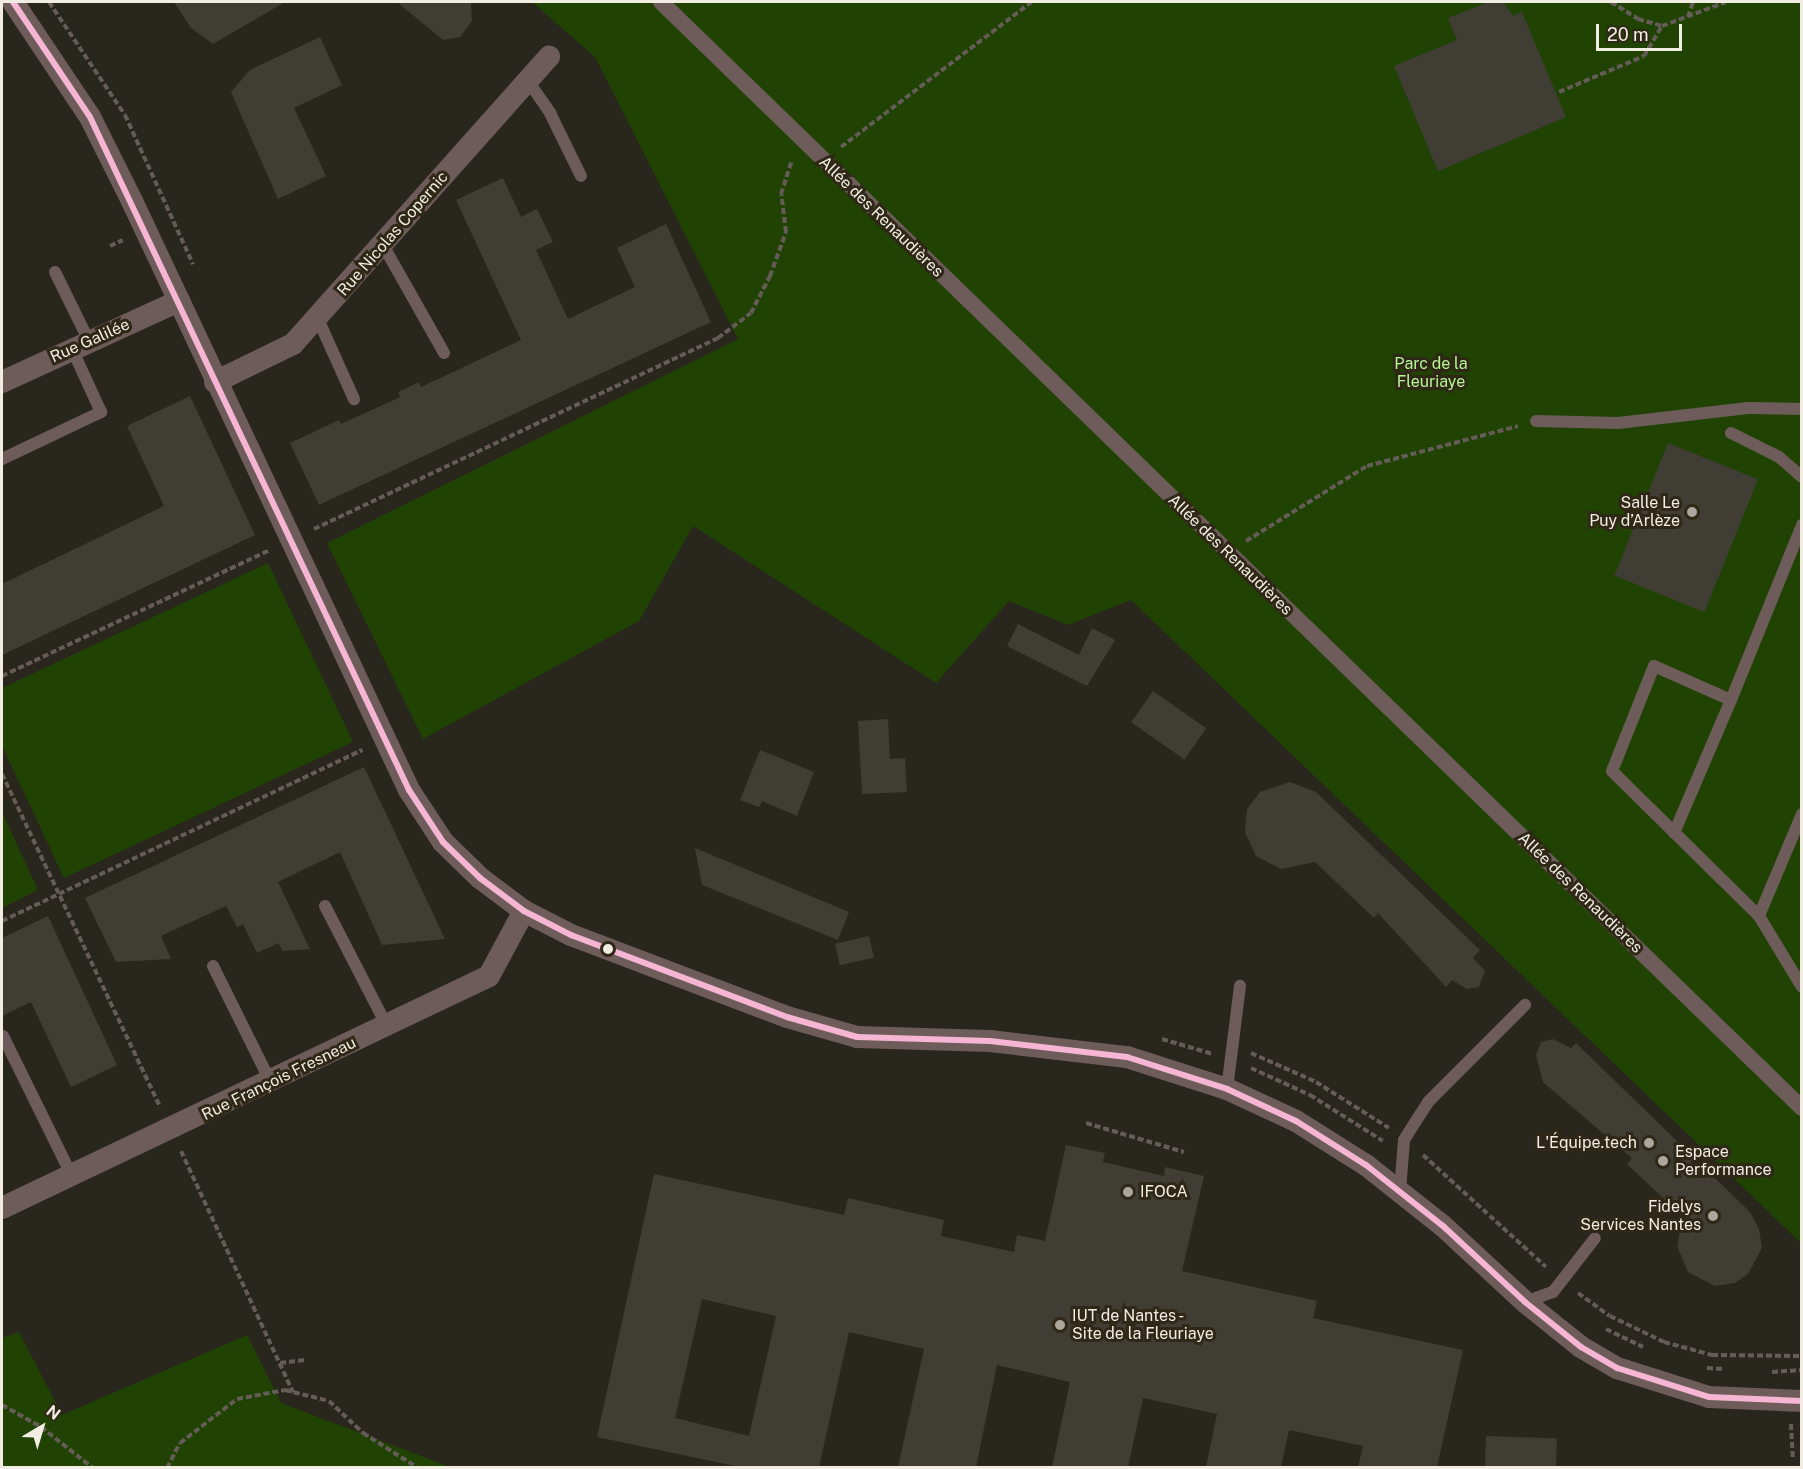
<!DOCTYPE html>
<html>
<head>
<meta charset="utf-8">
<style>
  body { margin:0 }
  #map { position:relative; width:1803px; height:1469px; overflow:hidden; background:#29261d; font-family:"Public Sans",sans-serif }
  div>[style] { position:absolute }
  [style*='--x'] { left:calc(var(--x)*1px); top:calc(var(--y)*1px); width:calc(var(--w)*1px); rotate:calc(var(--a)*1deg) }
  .green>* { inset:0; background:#204304 }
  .building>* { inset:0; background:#403d35; transform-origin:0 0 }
  .path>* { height:4px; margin-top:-2px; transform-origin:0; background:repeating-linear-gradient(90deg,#655c58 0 6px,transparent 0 9px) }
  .service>* { height:12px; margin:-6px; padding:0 6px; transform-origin:6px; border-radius:6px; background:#6e5c5b }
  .pedestrian>* { height:16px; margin:-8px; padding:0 8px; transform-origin:8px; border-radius:8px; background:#6e5c5b }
  .minor>* { height:22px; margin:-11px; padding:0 11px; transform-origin:11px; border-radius:11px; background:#6e5c5b }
  .bus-1>* { height:6px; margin:-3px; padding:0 3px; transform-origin:3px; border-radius:3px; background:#f5b5d3 }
  .dots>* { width:16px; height:16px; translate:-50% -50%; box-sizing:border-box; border:3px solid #2f2817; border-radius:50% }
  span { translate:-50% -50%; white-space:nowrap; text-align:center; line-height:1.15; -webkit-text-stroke:6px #2f2817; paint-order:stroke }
  .street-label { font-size:16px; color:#f1ede2 }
  .park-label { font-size:16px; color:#b5f595 }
  .poi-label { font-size:16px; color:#f1ede2 }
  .right { translate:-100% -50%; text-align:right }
  .left { translate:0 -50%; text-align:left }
  .frame { position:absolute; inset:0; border:3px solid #f1ede2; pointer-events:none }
  .north { position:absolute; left:12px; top:1397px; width:60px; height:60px; -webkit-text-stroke:4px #2f2817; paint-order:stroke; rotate:38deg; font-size:16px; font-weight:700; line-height:24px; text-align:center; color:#f1ede2 }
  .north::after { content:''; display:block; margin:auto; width:21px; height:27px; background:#f1ede2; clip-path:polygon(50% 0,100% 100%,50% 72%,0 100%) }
  .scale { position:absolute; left:1596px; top:24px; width:86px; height:27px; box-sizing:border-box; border:3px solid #f1ede2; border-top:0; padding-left:8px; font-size:18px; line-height:21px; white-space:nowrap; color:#f1ede2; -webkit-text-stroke:4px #2f2817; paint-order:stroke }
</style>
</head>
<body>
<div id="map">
  <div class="green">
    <i style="clip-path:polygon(532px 2px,1801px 2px,1801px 1243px,1131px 600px,1068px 625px,1009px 601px,936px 683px,693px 526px,639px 621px,423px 739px,327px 543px,738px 339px,595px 57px)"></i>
    <i style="clip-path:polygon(268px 563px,353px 742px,64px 878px,2px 746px,2px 688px)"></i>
    <i style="clip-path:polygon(2px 812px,38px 890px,2px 908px)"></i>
    <i style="clip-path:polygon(19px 1332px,62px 1415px,247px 1335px,281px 1403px,450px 1467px,2px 1467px,2px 1338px)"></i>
  </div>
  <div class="building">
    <i style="clip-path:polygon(174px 2px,285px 2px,213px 44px,191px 28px)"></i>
    <i style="clip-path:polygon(397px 2px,471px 2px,472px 21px,460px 37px,443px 40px)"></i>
    <i style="clip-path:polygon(1489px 2px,1503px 2px,1513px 16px,1522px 12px,1566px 117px,1438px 171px,1394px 66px,1457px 40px,1448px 18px)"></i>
    <i style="clip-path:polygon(320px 37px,342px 85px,294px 108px,326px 176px,278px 199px,231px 92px,250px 70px)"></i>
    <i style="clip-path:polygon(503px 178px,521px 217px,537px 209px,553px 242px,536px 250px,568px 319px,635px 287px,617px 248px,666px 224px,711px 322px,319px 505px,290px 443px,339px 420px,341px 424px,400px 397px,398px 392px,419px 382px,421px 387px,521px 340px,456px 200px)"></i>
    <i style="clip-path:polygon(190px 396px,255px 535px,2px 655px,2px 584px,164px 506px,127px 426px)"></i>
    <i style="left:1668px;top:443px;width:97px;height:143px;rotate:22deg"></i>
    <i style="clip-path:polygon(1018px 624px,1079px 655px,1092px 628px,1115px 640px,1087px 686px,1007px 646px)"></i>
    <i style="left:1153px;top:691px;width:65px;height:38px;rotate:35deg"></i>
    <i style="clip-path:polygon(888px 719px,890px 759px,905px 758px,907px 792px,862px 794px,858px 721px)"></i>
    <i style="clip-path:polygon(760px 750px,814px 772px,797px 816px,762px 801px,759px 807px,740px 800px)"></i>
    <i style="clip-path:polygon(364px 767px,445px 939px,382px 945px,340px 852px,278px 882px,310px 949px,283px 951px,278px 943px,257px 953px,243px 924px,237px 927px,226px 906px,161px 936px,171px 959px,116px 962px,85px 898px)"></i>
    <i style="clip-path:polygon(1290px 782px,1316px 792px,1480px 950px,1473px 958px,1485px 971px,1479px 987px,1467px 989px,1452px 980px,1446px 987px,1378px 913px,1374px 918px,1315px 862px,1281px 869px,1256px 856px,1245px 832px,1247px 809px,1260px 792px)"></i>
    <i style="clip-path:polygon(695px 848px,849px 912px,838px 940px,702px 885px)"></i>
    <i style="clip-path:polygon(48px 916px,117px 1065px,71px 1087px,31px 1002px,2px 1016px,2px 938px)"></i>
    <i style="left:869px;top:936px;width:22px;height:35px;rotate:77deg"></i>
    <i style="clip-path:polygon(1553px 1039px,1571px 1048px,1576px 1043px,1750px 1212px,1759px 1229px,1762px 1248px,1748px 1274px,1735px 1283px,1715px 1286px,1688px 1272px,1677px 1246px,1683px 1217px,1627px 1164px,1632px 1158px,1543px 1082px,1536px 1055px,1541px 1042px)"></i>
    <i style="clip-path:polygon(evenodd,1066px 1145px,1105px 1153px,1103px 1162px,1164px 1176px,1165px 1167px,1204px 1176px,1182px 1271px,1317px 1301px,1313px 1318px,1463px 1350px,1437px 1467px,1358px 1467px,1363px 1446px,1289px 1430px,1281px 1467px,1206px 1467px,1217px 1414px,1143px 1398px,1128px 1467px,1052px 1467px,1070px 1382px,997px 1365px,976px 1467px,898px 1467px,924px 1349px,849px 1332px,819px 1467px,740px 1467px,597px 1437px,654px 1174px,844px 1215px,848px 1198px,944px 1220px,941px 1236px,1014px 1252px,1017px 1235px,1045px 1241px,1066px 1145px,702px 1299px,776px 1316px,749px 1436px,675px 1418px,702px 1299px)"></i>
    <i style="left:1486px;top:1436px;width:71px;height:31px;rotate:2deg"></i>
  </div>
  <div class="path">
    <i style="--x:49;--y:2;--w:136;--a:56.1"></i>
    <i style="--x:125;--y:115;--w:164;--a:65.5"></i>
    <i style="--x:1611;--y:2;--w:32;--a:32"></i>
    <i style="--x:1638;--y:19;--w:25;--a:16"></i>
    <i style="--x:1662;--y:26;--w:68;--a:-20.6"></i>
    <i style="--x:1688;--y:17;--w:16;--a:-72"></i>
    <i style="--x:1559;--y:92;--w:92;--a:-23"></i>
    <i style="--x:1644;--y:56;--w:35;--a:-59"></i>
    <i style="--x:841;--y:147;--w:239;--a:-37.3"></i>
    <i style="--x:110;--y:246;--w:14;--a:-25"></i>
    <i style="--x:314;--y:529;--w:447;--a:-25.3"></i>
    <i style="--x:718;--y:338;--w:41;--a:-37.1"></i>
    <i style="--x:751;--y:313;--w:42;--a:-62.8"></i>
    <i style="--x:770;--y:276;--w:47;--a:-70"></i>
    <i style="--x:786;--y:232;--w:38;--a:-97"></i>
    <i style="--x:781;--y:194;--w:35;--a:-72"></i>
    <i style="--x:1246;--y:541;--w:142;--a:-31.8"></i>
    <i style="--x:1367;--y:466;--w:156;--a:-14.8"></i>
    <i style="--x:2;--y:676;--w:296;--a:-25.2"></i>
    <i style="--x:2;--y:774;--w:369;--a:64.6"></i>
    <i style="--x:2;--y:921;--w:399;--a:-25.4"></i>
    <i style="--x:1162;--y:1039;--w:53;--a:16.4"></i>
    <i style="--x:1251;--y:1053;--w:71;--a:24"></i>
    <i style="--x:1316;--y:1082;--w:86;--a:32.2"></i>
    <i style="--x:1251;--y:1068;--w:65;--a:24.6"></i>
    <i style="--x:1310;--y:1095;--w:86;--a:32.2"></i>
    <i style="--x:1086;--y:1123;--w:102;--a:16.5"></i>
    <i style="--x:181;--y:1151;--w:266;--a:65.1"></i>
    <i style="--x:1423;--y:1155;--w:166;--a:42.3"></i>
    <i style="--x:1578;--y:1293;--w:39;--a:36"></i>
    <i style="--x:1610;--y:1316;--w:60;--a:25.7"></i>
    <i style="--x:1664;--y:1342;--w:50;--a:15.2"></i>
    <i style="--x:1712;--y:1355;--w:90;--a:0.6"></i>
    <i style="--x:1606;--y:1329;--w:41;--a:25.9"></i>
    <i style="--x:280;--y:1363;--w:25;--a:-7"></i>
    <i style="--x:1707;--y:1368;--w:16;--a:4"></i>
    <i style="--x:1772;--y:1372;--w:30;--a:-4"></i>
    <i style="--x:2;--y:1405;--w:45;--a:29.4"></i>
    <i style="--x:41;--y:1427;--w:66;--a:38.3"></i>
    <i style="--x:1791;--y:1424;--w:35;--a:87"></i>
    <i style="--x:167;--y:1468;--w:28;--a:-63"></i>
    <i style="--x:180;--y:1443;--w:72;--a:-37.7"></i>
    <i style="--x:237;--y:1399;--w:49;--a:-10.6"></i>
    <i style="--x:285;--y:1390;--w:45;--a:14"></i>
    <i style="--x:329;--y:1401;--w:47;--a:43.3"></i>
    <i style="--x:363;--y:1433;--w:65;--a:32.5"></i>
  </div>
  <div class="service">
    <i style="--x:528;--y:81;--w:39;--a:55"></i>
    <i style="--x:550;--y:113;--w:70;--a:63.8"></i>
    <i style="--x:383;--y:245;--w:124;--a:60.5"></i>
    <i style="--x:55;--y:272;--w:77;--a:63.8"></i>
    <i style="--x:318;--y:319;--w:88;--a:65.8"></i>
    <i style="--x:1536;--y:421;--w:82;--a:1.4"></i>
    <i style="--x:1618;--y:423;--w:131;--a:-6.6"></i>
    <i style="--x:1748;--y:408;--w:54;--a:1.1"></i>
    <i style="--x:1731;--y:433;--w:54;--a:26.6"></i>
    <i style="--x:1779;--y:457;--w:30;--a:41"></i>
    <i style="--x:2;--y:459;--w:110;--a:-25.4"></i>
    <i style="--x:101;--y:412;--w:69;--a:-114.7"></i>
    <i style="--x:1802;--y:814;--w:111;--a:112.9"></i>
    <i style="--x:1759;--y:916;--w:83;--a:58.8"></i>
    <i style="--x:1674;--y:833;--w:145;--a:-66.8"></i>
    <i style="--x:325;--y:906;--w:135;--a:62.7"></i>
    <i style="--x:1759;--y:916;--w:206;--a:-135.4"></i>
    <i style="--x:1612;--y:771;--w:113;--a:-68.2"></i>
    <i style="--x:1654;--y:666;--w:84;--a:23.8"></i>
    <i style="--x:1731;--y:700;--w:189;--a:-67.9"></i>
    <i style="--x:213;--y:966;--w:131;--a:63.6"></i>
    <i style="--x:3;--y:1036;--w:156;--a:63.8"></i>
    <i style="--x:1227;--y:1089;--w:104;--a:-82.8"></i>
    <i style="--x:1400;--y:1191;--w:51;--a:-85.5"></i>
    <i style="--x:1404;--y:1140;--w:19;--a:-58"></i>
    <i style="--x:1414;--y:1124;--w:27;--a:-57"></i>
    <i style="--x:1429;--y:1101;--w:136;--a:-45"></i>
    <i style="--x:1525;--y:1302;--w:30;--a:-20"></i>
    <i style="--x:1553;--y:1292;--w:68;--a:-52.1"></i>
  </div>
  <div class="pedestrian">
    <i style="--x:661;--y:2;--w:1589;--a:44.11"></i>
  </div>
  <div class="minor">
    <i style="--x:13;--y:2;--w:138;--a:56.2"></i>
    <i style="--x:90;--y:117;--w:94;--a:63.4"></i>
    <i style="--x:132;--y:201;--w:651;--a:64.81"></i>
    <i style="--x:409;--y:790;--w:62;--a:56.8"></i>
    <i style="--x:443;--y:842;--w:52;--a:44.2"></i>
    <i style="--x:480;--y:878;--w:55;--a:36.9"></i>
    <i style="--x:524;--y:911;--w:53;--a:27.1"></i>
    <i style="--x:571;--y:935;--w:231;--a:20.8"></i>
    <i style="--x:787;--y:1017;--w:73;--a:15.9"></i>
    <i style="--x:857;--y:1037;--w:133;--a:1.7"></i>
    <i style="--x:990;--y:1041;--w:138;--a:6.7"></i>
    <i style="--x:1127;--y:1057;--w:105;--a:17.7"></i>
    <i style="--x:1227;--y:1089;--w:76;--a:24.9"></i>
    <i style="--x:1296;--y:1121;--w:83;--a:32.2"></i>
    <i style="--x:1366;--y:1165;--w:98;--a:38.4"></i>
    <i style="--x:1443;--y:1226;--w:112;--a:42.8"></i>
    <i style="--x:1525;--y:1302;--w:72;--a:38.8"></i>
    <i style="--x:1581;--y:1347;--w:42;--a:30.3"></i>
    <i style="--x:1617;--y:1368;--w:96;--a:17.5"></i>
    <i style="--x:1709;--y:1397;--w:93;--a:2.5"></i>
    <i style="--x:2;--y:382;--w:195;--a:-24.6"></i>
    <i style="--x:215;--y:382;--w:87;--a:-26"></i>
    <i style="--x:293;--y:344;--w:385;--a:-48.3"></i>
    <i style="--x:2;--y:1208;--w:539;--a:-25.47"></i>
    <i style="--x:489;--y:976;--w:74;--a:-61.7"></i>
  </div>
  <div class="bus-1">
    <i style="--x:13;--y:2;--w:138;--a:56.2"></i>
    <i style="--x:90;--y:117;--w:745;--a:64.64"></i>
    <i style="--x:409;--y:790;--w:62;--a:56.8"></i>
    <i style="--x:443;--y:842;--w:52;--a:44.2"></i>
    <i style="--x:480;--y:878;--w:55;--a:36.9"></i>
    <i style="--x:524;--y:911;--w:53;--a:27.1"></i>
    <i style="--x:571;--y:935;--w:231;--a:20.8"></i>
    <i style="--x:787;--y:1017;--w:73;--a:15.9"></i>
    <i style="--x:857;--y:1037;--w:133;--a:1.7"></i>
    <i style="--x:990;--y:1041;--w:138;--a:6.7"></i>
    <i style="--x:1127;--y:1057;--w:105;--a:17.7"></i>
    <i style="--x:1227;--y:1089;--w:76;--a:24.9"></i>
    <i style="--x:1296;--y:1121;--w:83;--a:32.2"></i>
    <i style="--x:1366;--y:1165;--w:98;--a:38.4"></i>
    <i style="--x:1443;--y:1226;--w:112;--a:42.8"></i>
    <i style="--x:1525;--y:1302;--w:72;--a:38.8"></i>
    <i style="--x:1581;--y:1347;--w:42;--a:30.3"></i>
    <i style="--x:1617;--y:1368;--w:96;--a:17.5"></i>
    <i style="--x:1709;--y:1397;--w:93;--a:2.5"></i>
  </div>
  <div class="dots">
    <i style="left:1692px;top:512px;background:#aba79d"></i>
    <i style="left:608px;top:949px;background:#f1ede2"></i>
    <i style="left:1649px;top:1143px;background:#aba79d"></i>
    <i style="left:1663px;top:1161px;background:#aba79d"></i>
    <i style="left:1128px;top:1192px;background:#aba79d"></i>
    <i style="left:1713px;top:1216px;background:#aba79d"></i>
    <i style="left:1060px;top:1325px;background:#aba79d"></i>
  </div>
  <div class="street-label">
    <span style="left:881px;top:217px;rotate:44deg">Allée des Renaudières</span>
    <span style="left:393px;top:234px;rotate:-49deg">Rue Nicolas Copernic</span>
    <span style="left:90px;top:341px;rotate:-24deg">Rue Galilée</span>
    <span style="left:1230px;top:555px;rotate:44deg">Allée des Renaudières</span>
    <span style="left:1580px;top:893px;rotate:44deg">Allée des Renaudières</span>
    <span style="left:279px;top:1079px;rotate:-26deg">Rue François Fresneau</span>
  </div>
  <div class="park-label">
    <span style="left:1431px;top:373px">Parc de la<br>Fleuriaye</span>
  </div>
  <div class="poi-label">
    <span class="right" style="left:1680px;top:512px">Salle Le<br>Puy d’Arlèze</span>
    <span class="right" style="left:1637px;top:1143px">L'Équipe.tech</span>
    <span class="left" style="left:1675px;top:1161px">Espace<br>Performance</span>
    <span class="left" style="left:1140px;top:1192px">IFOCA</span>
    <span class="right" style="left:1701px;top:1216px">Fidelys<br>Services Nantes</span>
    <span class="left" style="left:1072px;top:1325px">IUT de Nantes -<br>Site de la Fleuriaye</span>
  </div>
  <div class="frame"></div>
  <div class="north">N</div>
  <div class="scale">20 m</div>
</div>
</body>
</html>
